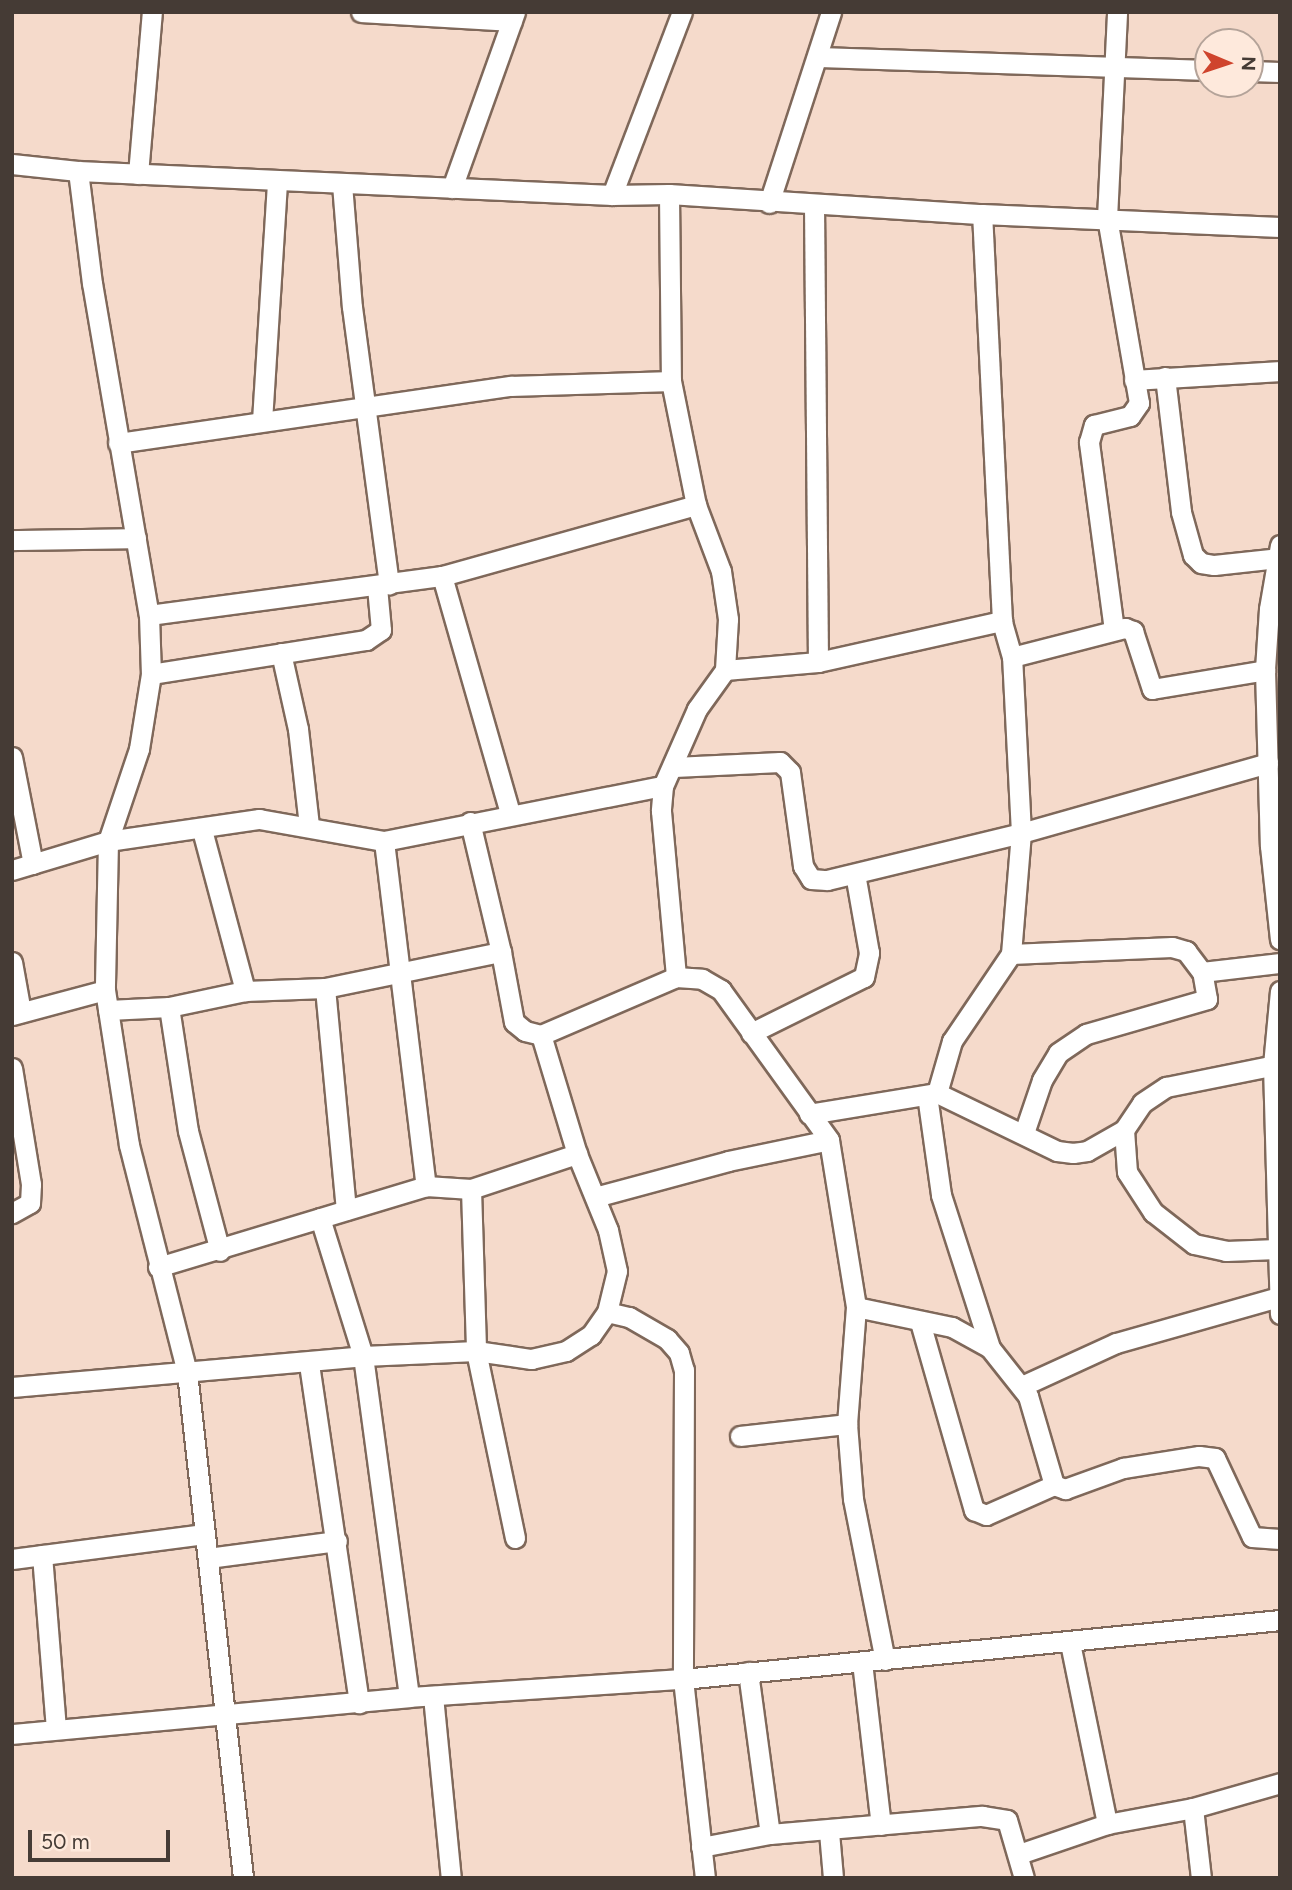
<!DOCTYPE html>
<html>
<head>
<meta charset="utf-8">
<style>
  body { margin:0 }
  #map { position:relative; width:1292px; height:1890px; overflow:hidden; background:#f5dacb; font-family:Figtree,sans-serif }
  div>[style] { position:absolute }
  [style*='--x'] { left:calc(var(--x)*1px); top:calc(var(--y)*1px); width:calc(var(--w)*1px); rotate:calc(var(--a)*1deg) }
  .roads { filter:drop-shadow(2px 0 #7f685a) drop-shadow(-2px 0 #7f685a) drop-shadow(0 2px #7f685a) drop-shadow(0 -2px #7f685a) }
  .minor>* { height:19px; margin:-9.5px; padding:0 9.5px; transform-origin:9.5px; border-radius:9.5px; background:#fff }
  span { translate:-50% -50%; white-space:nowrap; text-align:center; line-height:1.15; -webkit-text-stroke:6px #fee9dc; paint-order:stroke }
  .frame { position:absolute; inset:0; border:14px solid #453b35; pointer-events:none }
  .north { position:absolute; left:1194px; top:28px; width:70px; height:70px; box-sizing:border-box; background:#fee9dc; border:2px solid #b4a399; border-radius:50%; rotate:92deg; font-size:19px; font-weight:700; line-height:28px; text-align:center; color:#453b35 }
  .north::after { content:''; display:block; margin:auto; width:24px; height:32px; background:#cf442d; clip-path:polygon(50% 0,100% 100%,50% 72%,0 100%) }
  .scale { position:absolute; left:28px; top:1830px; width:142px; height:32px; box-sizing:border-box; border:4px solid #453b35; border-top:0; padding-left:9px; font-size:21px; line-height:24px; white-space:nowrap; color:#453b35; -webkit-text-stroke:5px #fee9dc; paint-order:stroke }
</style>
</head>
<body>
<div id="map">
  <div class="roads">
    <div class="minor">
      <i style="--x:361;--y:12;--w:151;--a:3.4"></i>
      <i style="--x:819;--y:57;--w:389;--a:1.9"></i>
      <i style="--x:1250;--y:71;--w:30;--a:2"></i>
      <i style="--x:12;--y:164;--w:66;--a:6.1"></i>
      <i style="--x:78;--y:171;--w:535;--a:2.57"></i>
      <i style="--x:612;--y:195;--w:57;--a:-1"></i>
      <i style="--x:669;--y:194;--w:314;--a:3.7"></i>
      <i style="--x:982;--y:214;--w:298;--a:2.5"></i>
      <i style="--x:78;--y:171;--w:113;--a:82.9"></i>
      <i style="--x:92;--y:283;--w:337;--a:80.3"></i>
      <i style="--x:149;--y:615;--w:59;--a:88.1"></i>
      <i style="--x:151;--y:674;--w:76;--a:99.1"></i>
      <i style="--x:139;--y:749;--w:97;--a:108.6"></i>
      <i style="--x:108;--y:841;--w:149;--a:91.2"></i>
      <i style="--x:105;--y:990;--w:157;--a:81.2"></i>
      <i style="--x:129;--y:1145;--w:234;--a:75.7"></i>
      <i style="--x:187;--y:1372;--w:509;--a:83.68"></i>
      <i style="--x:138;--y:174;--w:163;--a:-85.1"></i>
      <i style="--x:342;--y:184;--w:123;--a:85.4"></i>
      <i style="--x:352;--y:307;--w:280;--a:82.4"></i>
      <i style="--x:452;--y:188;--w:187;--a:-70.3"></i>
      <i style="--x:669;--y:194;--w:187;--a:89.4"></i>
      <i style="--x:671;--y:381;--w:126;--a:78.6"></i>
      <i style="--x:696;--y:505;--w:71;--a:69.3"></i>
      <i style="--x:721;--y:571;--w:49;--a:81.7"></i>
      <i style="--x:728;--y:619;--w:51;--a:93.4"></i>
      <i style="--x:725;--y:670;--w:48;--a:125.7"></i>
      <i style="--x:697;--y:709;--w:84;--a:113.8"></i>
      <i style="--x:663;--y:786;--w:25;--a:95"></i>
      <i style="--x:661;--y:811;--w:167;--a:84.8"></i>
      <i style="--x:612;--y:195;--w:196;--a:-69.1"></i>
      <i style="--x:769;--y:203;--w:201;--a:-72"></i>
      <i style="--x:814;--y:204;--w:458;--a:89.5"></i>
      <i style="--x:1165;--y:377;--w:136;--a:83.2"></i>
      <i style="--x:1181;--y:512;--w:45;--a:74.4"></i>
      <i style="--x:1193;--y:555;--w:11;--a:45"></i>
      <i style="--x:1201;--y:563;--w:13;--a:9"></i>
      <i style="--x:1214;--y:565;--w:64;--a:-6.2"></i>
      <i style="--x:1134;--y:380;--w:146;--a:-3.5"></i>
      <i style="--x:262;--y:421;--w:240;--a:-86.4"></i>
      <i style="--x:118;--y:443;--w:397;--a:-8.3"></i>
      <i style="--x:511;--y:386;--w:160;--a:-1.8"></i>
      <i style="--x:12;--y:540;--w:124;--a:-0.9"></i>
      <i style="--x:1280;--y:545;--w:65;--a:99.8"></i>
      <i style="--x:1269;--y:609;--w:61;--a:93.8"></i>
      <i style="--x:1265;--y:670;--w:176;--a:88.4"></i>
      <i style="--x:1270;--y:846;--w:94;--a:83.9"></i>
      <i style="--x:442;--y:576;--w:247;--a:74"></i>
      <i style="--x:149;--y:615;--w:296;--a:-7.6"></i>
      <i style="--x:442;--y:576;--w:264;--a:-15.6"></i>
      <i style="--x:1114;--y:630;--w:190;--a:-97.6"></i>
      <i style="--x:1089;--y:442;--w:18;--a:-74"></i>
      <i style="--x:1094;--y:425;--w:37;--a:-14"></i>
      <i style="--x:1130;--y:416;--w:16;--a:-55"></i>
      <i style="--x:1139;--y:403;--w:188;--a:-99.8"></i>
      <i style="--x:1107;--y:218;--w:206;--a:-87.2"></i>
      <i style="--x:281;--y:653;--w:78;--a:77.4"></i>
      <i style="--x:298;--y:729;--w:97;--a:83.5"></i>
      <i style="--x:1012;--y:657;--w:117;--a:-14.4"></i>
      <i style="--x:1125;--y:628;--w:9;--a:21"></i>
      <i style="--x:1133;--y:631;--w:61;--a:71.9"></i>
      <i style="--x:1152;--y:689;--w:115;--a:-9.5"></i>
      <i style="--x:725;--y:670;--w:93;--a:-4.9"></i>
      <i style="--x:818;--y:662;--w:189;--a:-12.6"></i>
      <i style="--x:151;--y:674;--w:218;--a:-9"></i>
      <i style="--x:366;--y:640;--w:18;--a:-34"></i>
      <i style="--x:381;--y:630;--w:43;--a:-95.3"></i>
      <i style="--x:12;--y:757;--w:109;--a:78.9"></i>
      <i style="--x:674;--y:767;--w:106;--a:-2.7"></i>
      <i style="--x:780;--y:762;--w:14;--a:45"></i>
      <i style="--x:790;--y:772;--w:95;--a:82.1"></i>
      <i style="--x:803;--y:866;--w:15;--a:58"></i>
      <i style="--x:811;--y:879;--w:16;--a:4"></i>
      <i style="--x:827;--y:880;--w:200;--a:-13.6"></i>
      <i style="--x:1021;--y:833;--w:257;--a:-15.8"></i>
      <i style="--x:470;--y:822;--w:134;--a:76.6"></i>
      <i style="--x:202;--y:830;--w:167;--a:75"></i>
      <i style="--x:384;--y:841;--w:348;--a:83.1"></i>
      <i style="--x:12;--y:870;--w:100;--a:-16.8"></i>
      <i style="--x:108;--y:841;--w:153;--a:-8.3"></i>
      <i style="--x:259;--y:819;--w:127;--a:10"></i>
      <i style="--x:384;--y:841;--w:284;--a:-11.2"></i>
      <i style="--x:1011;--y:954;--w:161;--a:-2.5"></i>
      <i style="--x:1172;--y:947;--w:15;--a:16"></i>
      <i style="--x:1186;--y:951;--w:26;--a:53"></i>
      <i style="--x:1202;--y:972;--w:79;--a:-6.6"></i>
      <i style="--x:12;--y:962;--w:51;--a:79.8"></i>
      <i style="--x:325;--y:988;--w:223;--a:84.6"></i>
      <i style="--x:1280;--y:991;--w:74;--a:95.4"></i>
      <i style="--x:1273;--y:1065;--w:249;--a:88.4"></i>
      <i style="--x:169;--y:1007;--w:125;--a:81.3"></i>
      <i style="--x:188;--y:1131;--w:124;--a:75.1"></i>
      <i style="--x:108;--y:1010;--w:61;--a:-2.8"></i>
      <i style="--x:169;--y:1007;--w:78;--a:-11.9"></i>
      <i style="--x:245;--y:991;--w:80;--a:-2.1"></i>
      <i style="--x:325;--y:988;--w:180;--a:-11.6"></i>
      <i style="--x:501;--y:952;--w:71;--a:79.5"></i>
      <i style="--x:514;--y:1022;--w:14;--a:39"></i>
      <i style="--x:525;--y:1031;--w:16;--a:14"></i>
      <i style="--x:541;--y:1035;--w:147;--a:-23.2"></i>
      <i style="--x:676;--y:977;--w:26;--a:4"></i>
      <i style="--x:702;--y:979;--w:22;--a:30"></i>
      <i style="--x:721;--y:990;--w:185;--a:54.2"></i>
      <i style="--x:829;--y:1140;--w:169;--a:80.8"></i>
      <i style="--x:856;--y:1307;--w:117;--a:94.4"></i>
      <i style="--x:847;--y:1424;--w:75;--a:85.4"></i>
      <i style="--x:853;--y:1499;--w:164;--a:78.8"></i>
      <i style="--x:12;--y:1015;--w:96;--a:-15"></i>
      <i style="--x:751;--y:1033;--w:126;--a:-26.4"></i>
      <i style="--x:864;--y:977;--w:25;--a:-78"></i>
      <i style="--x:869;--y:953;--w:80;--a:-100"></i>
      <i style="--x:12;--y:1068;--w:118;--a:80.7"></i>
      <i style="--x:31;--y:1184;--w:19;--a:93"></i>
      <i style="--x:30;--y:1203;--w:21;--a:151"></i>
      <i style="--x:937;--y:1093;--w:54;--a:-73.9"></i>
      <i style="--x:952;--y:1041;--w:105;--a:-55.9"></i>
      <i style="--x:1011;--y:954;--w:121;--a:-85.3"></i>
      <i style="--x:1021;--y:833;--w:176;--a:-92.9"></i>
      <i style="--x:1012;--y:657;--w:37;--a:-106"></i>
      <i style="--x:1002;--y:621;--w:407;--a:-92.8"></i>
      <i style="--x:927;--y:1095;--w:101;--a:82"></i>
      <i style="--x:941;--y:1195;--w:161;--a:72.2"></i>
      <i style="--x:809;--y:1114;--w:130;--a:-9.3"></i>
      <i style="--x:937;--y:1093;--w:133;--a:25.8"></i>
      <i style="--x:1057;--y:1151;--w:16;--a:7"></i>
      <i style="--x:1073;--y:1153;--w:14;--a:-8"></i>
      <i style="--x:1087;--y:1151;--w:43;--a:-29.6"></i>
      <i style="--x:1124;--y:1130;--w:32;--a:-56"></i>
      <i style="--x:1142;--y:1103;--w:29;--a:-34"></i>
      <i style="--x:1166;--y:1087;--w:116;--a:-11.4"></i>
      <i style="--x:1124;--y:1130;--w:42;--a:85.9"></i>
      <i style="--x:1127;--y:1172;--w:48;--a:57"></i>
      <i style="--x:1153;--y:1212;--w:52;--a:38"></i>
      <i style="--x:1194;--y:1244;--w:33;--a:12"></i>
      <i style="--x:1226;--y:1251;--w:51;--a:-2.2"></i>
      <i style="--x:1024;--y:1133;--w:56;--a:-71.2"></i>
      <i style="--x:1042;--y:1080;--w:31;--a:-59"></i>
      <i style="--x:1058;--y:1053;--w:34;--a:-34"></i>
      <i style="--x:1086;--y:1034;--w:126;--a:-16.1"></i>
      <i style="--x:1207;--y:999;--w:27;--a:-100"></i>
      <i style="--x:471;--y:1189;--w:162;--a:88.2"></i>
      <i style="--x:476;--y:1351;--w:191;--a:78.2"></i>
      <i style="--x:595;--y:1197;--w:138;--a:-15.1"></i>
      <i style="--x:728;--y:1161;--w:103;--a:-11.7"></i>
      <i style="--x:320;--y:1218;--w:145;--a:72.7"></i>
      <i style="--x:363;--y:1356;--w:344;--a:82.3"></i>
      <i style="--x:158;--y:1267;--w:280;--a:-16.8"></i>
      <i style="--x:426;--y:1186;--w:45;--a:3.8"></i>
      <i style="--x:471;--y:1189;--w:112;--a:-18.3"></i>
      <i style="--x:856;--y:1307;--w:98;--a:11.8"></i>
      <i style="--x:952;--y:1327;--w:43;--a:28.9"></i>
      <i style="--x:990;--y:1348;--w:61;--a:51.6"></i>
      <i style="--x:1028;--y:1396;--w:93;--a:73.7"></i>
      <i style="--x:1054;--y:1485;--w:12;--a:20"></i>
      <i style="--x:1065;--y:1489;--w:62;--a:-19.9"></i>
      <i style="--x:1123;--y:1468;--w:77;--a:-9"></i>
      <i style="--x:1199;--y:1456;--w:16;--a:7"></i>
      <i style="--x:1215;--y:1458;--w:87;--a:64.9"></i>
      <i style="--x:1252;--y:1537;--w:28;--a:4"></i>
      <i style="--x:607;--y:1312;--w:23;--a:13"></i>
      <i style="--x:629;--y:1317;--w:44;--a:30.1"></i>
      <i style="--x:667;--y:1339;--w:18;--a:49"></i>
      <i style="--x:679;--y:1353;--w:18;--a:74"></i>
      <i style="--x:684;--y:1370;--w:309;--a:90.2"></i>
      <i style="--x:683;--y:1679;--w:200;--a:83.7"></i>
      <i style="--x:920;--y:1322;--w:196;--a:74"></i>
      <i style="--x:974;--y:1510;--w:13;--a:23"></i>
      <i style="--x:986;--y:1515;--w:74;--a:-23.8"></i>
      <i style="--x:309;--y:1364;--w:343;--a:81.6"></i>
      <i style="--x:1022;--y:1386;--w:103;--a:-24.6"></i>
      <i style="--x:1116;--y:1343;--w:169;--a:-15.8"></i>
      <i style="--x:12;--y:1387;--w:352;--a:-5"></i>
      <i style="--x:363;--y:1356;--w:113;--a:-2.5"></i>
      <i style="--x:476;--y:1351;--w:56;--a:8.3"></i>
      <i style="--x:531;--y:1359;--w:36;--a:-13"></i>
      <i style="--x:566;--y:1351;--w:30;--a:-33"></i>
      <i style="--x:591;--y:1335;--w:28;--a:-55"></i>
      <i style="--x:607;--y:1312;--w:42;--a:-76.3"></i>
      <i style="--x:617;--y:1271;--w:42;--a:-102.4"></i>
      <i style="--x:608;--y:1230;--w:82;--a:-112.2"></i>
      <i style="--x:577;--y:1154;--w:124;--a:-106.8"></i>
      <i style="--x:740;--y:1436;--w:108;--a:-6.4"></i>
      <i style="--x:42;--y:1555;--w:174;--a:85.4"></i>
      <i style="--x:208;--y:1558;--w:130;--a:-7.5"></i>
      <i style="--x:12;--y:1559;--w:194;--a:-7.4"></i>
      <i style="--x:1070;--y:1643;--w:185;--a:78.4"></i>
      <i style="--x:862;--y:1662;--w:164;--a:83.4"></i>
      <i style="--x:748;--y:1672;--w:163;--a:82.3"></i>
      <i style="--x:433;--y:1696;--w:183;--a:84.4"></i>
      <i style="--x:12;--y:1734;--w:399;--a:-5.3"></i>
      <i style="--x:409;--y:1697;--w:275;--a:-3.8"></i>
      <i style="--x:683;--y:1679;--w:600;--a:-5.64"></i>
      <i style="--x:1193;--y:1808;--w:70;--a:83.5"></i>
      <i style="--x:829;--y:1832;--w:46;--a:85"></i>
      <i style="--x:701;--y:1847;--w:70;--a:-10.7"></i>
      <i style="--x:770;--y:1834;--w:213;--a:-4.9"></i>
      <i style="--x:982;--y:1816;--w:25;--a:9"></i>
      <i style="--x:1007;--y:1820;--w:60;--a:73.7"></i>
      <i style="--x:1019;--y:1854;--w:93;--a:-18.8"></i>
      <i style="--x:1107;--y:1824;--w:87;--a:-10.5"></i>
      <i style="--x:1193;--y:1808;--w:91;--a:-16"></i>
    </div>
  </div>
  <div class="frame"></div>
  <div class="north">N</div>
  <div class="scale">50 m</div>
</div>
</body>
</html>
